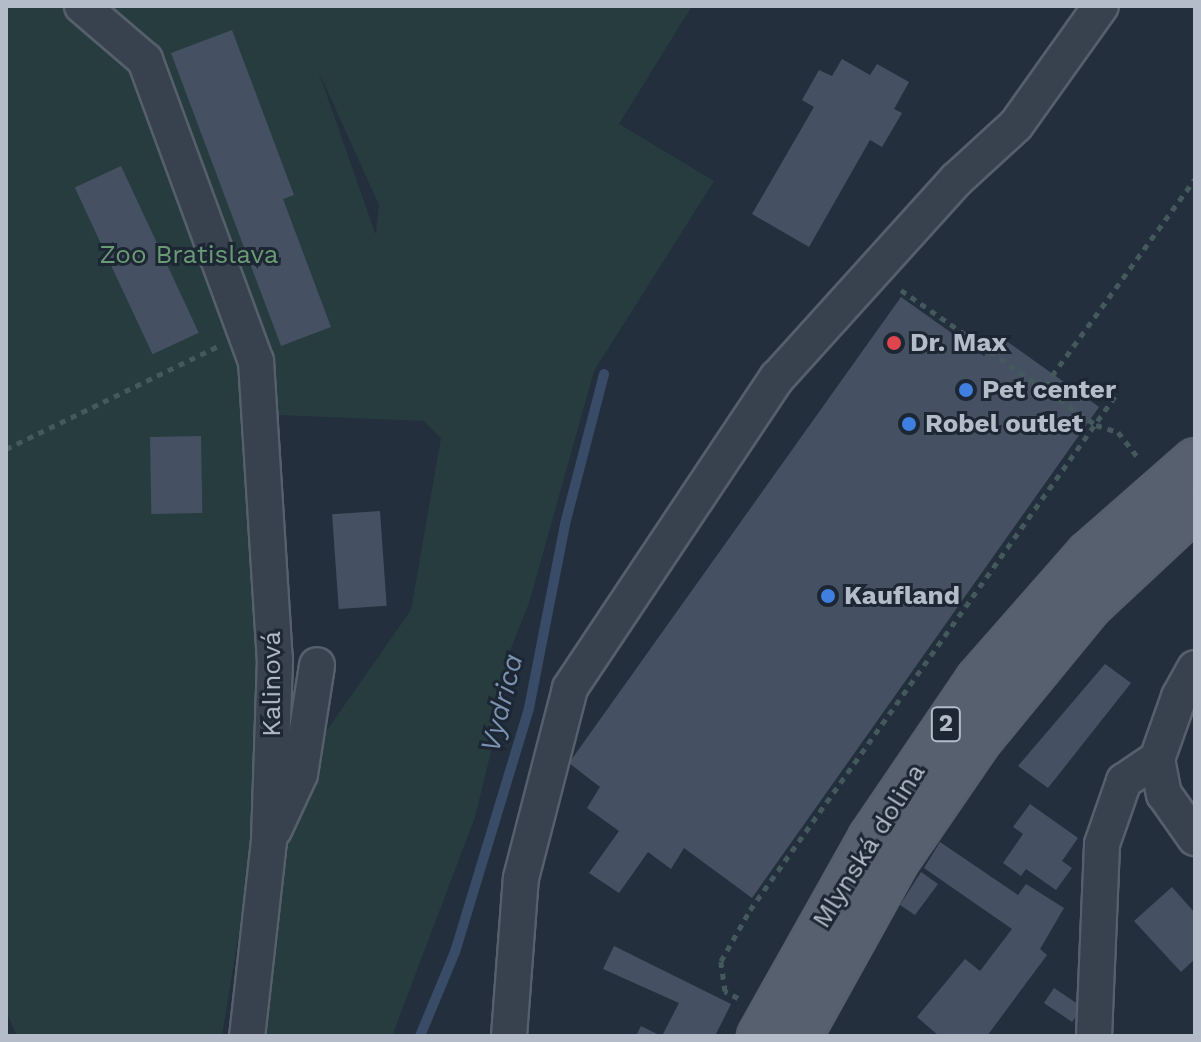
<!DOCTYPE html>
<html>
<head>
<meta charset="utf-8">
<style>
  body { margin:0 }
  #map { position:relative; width:1201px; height:1042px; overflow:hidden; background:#242f3e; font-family:"Work Sans",sans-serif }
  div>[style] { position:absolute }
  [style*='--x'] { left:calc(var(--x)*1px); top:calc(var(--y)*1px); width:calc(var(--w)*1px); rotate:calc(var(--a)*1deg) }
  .green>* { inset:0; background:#263c3f }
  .stream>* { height:10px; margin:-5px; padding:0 5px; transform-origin:5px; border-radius:5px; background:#394c67 }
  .building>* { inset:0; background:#455162; transform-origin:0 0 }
  .path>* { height:5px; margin-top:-2.5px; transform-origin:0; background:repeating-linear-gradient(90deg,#44595c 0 6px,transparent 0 12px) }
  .roads { filter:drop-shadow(2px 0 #565f6c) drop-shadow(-2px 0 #565f6c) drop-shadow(0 2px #565f6c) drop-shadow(0 -2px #565f6c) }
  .minor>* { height:34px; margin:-17px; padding:0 17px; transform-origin:17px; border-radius:17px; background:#38414e }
  .major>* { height:42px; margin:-21px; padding:0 21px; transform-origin:21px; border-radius:21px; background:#56606e }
  .dots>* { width:22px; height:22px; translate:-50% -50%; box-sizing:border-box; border:4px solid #1d2633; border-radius:50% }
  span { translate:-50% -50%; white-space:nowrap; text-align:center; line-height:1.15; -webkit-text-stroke:6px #1d2633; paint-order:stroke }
  .shield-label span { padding:2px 6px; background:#1d2633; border:2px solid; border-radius:6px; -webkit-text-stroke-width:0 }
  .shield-label { font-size:24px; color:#b4bcc9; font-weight:700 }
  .park-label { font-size:26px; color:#6b9a76 }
  .poi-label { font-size:26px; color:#b4bcc9; font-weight:700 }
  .left { translate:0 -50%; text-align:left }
  .street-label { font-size:26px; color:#b4bcc9 }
  .water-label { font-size:28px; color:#7c92b1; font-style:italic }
  .frame { position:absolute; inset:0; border:8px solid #b4bcc9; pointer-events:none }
</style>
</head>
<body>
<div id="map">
  <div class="green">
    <i style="clip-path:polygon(evenodd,6px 6px,692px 6px,619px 124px,714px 181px,594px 371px,529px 603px,507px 658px,501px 711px,475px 817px,392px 1036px,260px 1036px,279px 874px,316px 746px,411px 610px,441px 438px,424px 421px,278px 415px,290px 662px,257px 657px,256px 827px,222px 1036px,17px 1036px,6px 1011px,6px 6px,318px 70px,379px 205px,376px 233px,375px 233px,318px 70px)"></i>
  </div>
  <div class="stream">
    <i style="--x:420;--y:1036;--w:91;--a:-67.4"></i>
    <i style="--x:455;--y:952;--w:255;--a:-73.1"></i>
    <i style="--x:529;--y:708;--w:187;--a:-78.9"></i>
    <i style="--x:565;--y:524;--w:155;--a:-75.4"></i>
  </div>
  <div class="building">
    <i style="clip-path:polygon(232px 30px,294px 195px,283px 199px,331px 327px,281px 346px,171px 53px)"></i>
    <i style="clip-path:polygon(842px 59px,870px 75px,877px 64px,909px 82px,894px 109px,902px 113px,882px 147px,870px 140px,809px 247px,752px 214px,814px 107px,802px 100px,819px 70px,832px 76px)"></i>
    <i style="left:121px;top:166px;width:184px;height:51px;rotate:65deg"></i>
    <i style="clip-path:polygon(901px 297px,984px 356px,998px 335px,1099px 407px,752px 898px,684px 848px,671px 869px,648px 852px,619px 893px,589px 873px,619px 831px,587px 808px,600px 787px,569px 763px)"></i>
    <i style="left:201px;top:436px;width:77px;height:51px;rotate:89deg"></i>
    <i style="left:380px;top:511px;width:95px;height:48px;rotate:86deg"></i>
    <i style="clip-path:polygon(1105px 664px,1131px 683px,1048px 788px,1018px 766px)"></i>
    <i style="clip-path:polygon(1030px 804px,1078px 838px,1062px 861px,1072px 868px,1056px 890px,1026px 869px,1021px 876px,1003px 863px,1023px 834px,1013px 827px)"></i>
    <i style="clip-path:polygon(940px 842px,1018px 895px,1026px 884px,1064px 908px,1040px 949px,1047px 955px,987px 1036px,939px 1036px,917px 1017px,965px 959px,980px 971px,1012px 929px,924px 868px)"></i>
    <i style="clip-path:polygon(921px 872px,938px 884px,915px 915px,900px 905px)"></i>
    <i style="clip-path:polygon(1172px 887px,1195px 913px,1195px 959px,1181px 972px,1134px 921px)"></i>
    <i style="clip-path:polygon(614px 946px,731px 1004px,715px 1036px,662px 1036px,679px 1003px,603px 969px)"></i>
    <i style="left:1054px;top:988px;width:34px;height:18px;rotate:34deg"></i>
    <i style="clip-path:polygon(641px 1026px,661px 1036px,636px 1036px)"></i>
  </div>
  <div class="path">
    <i style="--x:901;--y:290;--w:237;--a:34.7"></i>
    <i style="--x:1096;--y:425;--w:23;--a:18"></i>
    <i style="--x:1118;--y:432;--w:34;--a:52"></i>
    <i style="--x:1038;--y:395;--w:267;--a:-54"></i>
    <i style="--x:6;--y:449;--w:236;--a:-25.9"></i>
    <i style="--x:738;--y:998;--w:15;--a:-152"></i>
    <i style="--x:725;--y:991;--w:30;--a:-98"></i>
    <i style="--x:721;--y:961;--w:59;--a:-60.4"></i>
    <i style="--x:750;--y:910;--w:635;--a:-54.61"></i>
  </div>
  <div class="roads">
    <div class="minor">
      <i style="--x:82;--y:6;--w:83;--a:40.6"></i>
      <i style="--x:145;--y:60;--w:321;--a:69.8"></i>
      <i style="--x:256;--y:361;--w:299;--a:86.4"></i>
      <i style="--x:275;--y:659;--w:182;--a:91.9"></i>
      <i style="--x:269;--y:841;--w:196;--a:96.4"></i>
      <i style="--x:1195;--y:668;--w:33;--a:119"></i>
      <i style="--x:1179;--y:697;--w:66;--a:109.5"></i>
      <i style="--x:1157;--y:759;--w:36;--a:79"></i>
      <i style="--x:1164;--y:794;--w:54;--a:54.8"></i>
      <i style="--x:274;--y:830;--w:62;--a:-65.1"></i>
      <i style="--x:300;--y:774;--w:110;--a:-81.1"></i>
      <i style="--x:509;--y:1036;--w:158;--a:-85.7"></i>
      <i style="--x:521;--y:878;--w:196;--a:-75.5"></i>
      <i style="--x:570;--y:688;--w:373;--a:-56.3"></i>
      <i style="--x:777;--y:378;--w:267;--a:-47.9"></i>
      <i style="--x:956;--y:180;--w:81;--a:-42.5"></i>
      <i style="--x:1016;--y:125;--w:146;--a:-54.5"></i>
      <i style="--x:1094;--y:1036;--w:192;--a:-87.6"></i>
      <i style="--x:1102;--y:844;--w:67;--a:-70.8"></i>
      <i style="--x:1124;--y:781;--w:40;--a:-34"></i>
    </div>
    <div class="major">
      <i style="--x:759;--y:1036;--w:227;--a:-60.7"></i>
      <i style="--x:870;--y:838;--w:192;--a:-55.8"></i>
      <i style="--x:978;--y:679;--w:167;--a:-48.7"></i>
      <i style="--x:1088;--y:554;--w:142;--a:-41.3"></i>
      <i style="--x:800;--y:1036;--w:200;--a:-61"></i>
      <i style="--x:897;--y:861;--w:147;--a:-55.6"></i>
      <i style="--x:980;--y:740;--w:175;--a:-50.6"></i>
      <i style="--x:1091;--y:605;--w:142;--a:-43"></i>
    </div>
  </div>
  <div class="dots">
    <i style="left:894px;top:343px;background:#e0444e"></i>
    <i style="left:966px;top:390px;background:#3f7fe0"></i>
    <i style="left:909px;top:424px;background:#3f7fe0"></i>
    <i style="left:828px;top:596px;background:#3f7fe0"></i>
  </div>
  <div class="shield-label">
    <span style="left:946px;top:724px">2</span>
  </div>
  <div class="park-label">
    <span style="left:189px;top:255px">Zoo Bratislava</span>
  </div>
  <div class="poi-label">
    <span class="left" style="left:910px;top:343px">Dr. Max</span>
    <span class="left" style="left:982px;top:390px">Pet center</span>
    <span class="left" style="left:925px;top:424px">Robel outlet</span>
    <span class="left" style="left:844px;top:596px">Kaufland</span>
  </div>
  <div class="street-label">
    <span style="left:272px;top:684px;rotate:-90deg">Kalinová</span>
    <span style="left:869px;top:846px;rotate:-58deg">Mlynská dolina</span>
  </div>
  <div class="water-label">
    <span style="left:502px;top:703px;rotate:-76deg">Vydrica</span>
  </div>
  <div class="frame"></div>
</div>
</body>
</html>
